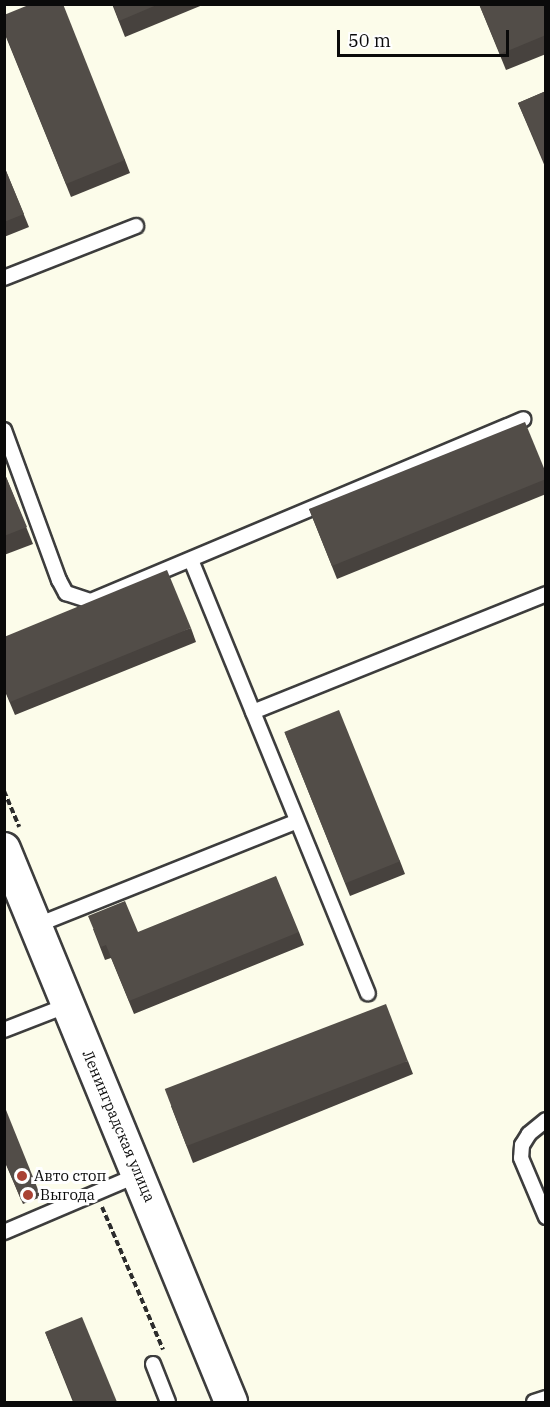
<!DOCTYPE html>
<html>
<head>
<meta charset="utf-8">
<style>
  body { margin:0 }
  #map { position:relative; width:550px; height:1407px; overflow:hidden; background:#fcfcea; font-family:"IBM Plex Serif",serif }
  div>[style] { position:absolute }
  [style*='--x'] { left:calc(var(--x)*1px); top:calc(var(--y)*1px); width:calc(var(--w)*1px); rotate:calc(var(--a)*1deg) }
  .path>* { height:4px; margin-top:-2px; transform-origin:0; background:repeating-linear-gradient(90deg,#2c2c2c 0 6px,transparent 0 9px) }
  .roads { filter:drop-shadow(2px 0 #3d3d3d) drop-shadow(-2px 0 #3d3d3d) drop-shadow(0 2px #3d3d3d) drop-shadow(0 -2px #3d3d3d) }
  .service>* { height:14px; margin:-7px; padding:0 7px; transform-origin:7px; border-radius:7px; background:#fff }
  .tertiary>* { height:32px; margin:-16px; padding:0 16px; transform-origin:16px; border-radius:16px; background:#fff }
  .wall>* { inset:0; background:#47423e }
  .building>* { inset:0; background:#524d48; transform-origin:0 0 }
  .dots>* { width:16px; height:16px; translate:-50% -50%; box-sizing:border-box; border:3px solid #fff; border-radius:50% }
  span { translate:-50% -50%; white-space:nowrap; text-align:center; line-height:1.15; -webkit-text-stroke:6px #fff; paint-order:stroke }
  .street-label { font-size:15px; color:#0a0a0a }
  .poi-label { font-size:15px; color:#0a0a0a }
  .left { translate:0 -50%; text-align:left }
  .frame { position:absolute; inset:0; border:6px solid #0a0a0a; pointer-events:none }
  .scale { position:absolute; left:337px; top:30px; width:172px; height:27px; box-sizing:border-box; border:3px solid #0a0a0a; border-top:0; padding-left:8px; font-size:18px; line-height:21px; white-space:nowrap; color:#0a0a0a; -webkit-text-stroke:4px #fff; paint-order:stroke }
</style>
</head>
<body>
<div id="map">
  <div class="path">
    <i style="--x:4;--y:791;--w:39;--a:67"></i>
    <i style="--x:102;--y:1207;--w:155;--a:66.8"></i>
  </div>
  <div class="roads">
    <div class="service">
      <i style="--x:4;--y:278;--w:142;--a:-21.5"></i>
      <i style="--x:4;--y:430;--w:160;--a:69.9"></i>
      <i style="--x:59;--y:580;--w:15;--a:62"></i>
      <i style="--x:66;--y:593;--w:26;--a:18"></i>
      <i style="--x:91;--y:601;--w:469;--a:-22.8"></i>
      <i style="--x:191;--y:560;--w:468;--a:67.8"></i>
      <i style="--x:253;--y:712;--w:316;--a:-21.9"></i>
      <i style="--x:35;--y:926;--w:282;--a:-21.8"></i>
      <i style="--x:4;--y:1030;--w:69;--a:-21.3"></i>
      <i style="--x:546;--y:1120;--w:22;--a:141"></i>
      <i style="--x:529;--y:1134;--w:13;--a:122"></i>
      <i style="--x:522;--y:1145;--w:13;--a:94"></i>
      <i style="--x:521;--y:1158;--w:64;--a:67"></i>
      <i style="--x:4;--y:1232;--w:148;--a:-23.1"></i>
      <i style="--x:153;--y:1364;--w:41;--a:68.5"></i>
      <i style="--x:534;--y:1402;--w:13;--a:-18"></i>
    </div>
    <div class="tertiary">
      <i style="--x:4;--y:849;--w:598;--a:67.68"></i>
    </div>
  </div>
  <div class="wall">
    <i style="clip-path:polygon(112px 4px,205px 4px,125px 37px)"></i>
    <i style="clip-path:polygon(479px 4px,546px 4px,546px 54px,506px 70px)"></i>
    <i style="clip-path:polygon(4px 15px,125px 160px,130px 173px,71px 197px,4px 32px)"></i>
    <i style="clip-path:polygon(546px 91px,546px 169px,518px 103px)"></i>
    <i style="clip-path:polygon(4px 166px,29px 227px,4px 237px)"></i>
    <i style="clip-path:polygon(4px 472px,33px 544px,4px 555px)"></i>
    <i style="clip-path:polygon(546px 473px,546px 494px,337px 579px,309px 509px)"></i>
    <i style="clip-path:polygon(191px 628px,196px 642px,15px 715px,4px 689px)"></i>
    <i style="clip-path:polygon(285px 733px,400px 861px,405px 874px,350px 896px)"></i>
    <i style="clip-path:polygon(93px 929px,138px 932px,299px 932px,304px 945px,134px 1014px,111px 958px,105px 960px)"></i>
    <i style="clip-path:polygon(408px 1061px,413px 1074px,193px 1163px,171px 1106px)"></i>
    <i style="clip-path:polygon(4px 1160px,39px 1192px,41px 1197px,23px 1204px)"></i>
    <i style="clip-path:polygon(45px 1332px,117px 1402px,73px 1402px)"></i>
  </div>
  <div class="building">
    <i style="clip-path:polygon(31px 4px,63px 4px,125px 160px,66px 184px,4px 31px,4px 15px)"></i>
    <i style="clip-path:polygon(113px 4px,159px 4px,119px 21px)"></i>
    <i style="clip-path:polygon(479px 4px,546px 4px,546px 35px,500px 54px)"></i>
    <i style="clip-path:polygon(546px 91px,546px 166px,518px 103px)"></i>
    <i style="clip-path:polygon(4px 166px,24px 214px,4px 222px)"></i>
    <i style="clip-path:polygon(525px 422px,546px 473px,546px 479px,332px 566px,309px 509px)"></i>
    <i style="clip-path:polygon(4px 472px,27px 527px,4px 536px)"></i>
    <i style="clip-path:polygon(167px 570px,191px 628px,10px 702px,4px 688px,4px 637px)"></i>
    <i style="left:339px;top:710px;width:163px;height:59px;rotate:68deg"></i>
    <i style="clip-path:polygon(276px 876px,299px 932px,129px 1001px,106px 945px,101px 947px,88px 916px,125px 901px,138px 932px)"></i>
    <i style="left:386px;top:1004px;width:61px;height:237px;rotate:69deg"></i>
    <i style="clip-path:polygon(4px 1105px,39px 1192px,21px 1200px,4px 1159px)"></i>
    <i style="clip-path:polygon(82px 1317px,117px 1402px,74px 1402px,45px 1332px)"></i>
  </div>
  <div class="dots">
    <i style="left:22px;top:1176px;background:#a94234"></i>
    <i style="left:28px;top:1195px;background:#a94234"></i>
  </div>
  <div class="street-label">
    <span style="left:119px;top:1126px;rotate:67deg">Ленинградская улица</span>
  </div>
  <div class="poi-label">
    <span class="left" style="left:34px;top:1176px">Авто стоп</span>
    <span class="left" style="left:40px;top:1195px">Выгода</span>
  </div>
  <div class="frame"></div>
  <div class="scale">50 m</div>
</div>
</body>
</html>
